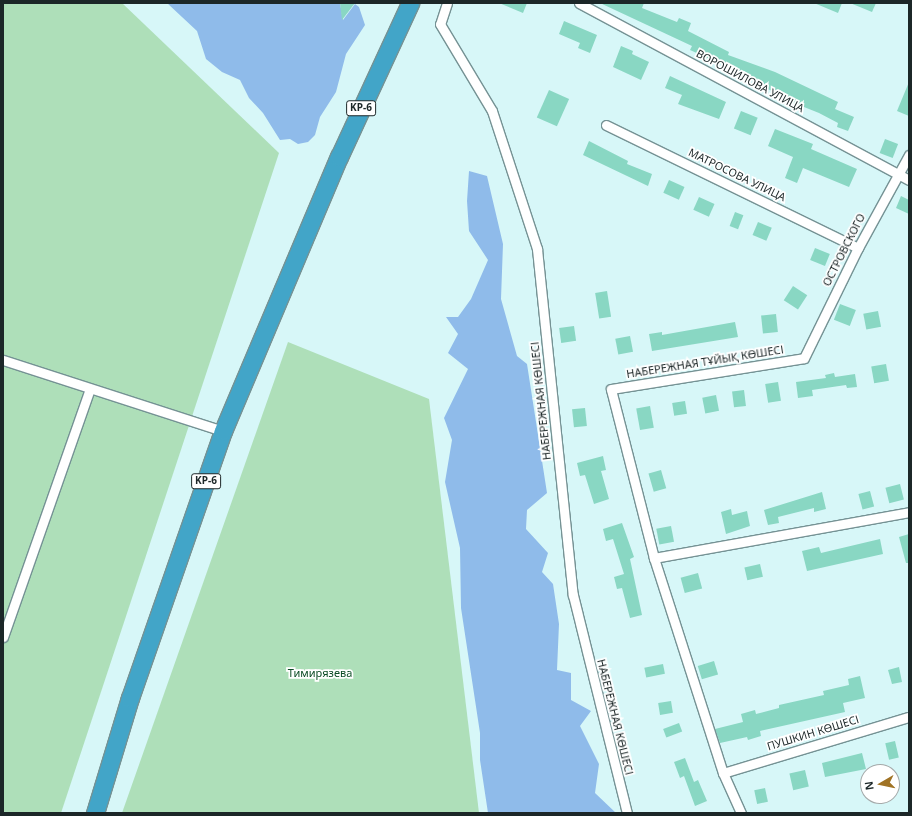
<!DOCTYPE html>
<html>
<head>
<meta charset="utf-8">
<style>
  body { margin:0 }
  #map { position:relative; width:912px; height:816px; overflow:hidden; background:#d7f7f8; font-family:"Noto Sans",sans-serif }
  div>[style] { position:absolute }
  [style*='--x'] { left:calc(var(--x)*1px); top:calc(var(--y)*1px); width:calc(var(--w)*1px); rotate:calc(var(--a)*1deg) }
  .green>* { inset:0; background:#aedfb9 }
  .water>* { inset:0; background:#8fbbea }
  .building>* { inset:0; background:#89d7c3; transform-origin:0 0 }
  .roads { filter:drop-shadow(1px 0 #759294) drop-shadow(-1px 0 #759294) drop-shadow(0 1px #759294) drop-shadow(0 -1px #759294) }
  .street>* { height:9px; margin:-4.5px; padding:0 4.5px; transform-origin:4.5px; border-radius:4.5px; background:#fff }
  .highway>* { height:17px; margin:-8.5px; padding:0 8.5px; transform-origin:8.5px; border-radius:8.5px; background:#42a5c8 }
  span { translate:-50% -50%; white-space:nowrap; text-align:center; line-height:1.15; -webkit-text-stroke:3.5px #fff; paint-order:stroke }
  .shield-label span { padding:1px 3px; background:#fff; border:1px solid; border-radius:3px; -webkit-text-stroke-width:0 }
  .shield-label { font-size:10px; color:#1c2728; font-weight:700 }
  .street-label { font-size:11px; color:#1c2728 }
  .park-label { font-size:11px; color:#0b4b24 }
  .frame { position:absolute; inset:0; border:4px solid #1c2728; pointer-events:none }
  .north { position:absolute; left:860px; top:764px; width:40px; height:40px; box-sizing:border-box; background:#fff; border:1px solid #a4a9a9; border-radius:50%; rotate:261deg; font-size:11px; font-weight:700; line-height:16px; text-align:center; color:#1c2728 }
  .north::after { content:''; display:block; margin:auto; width:14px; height:18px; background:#a07324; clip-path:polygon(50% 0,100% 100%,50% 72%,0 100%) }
</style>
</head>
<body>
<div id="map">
  <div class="green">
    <i style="clip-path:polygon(3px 3px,122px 3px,279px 153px,61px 813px,3px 813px)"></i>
    <i style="clip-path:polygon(288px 342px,429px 399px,479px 813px,122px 813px)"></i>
  </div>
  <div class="water">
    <i style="clip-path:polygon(167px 3px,340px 3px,343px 20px,355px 4px,359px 7px,365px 25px,346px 54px,336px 92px,320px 117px,315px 135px,308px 142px,298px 144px,290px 139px,280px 140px,263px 113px,249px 98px,240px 80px,222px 72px,206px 59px,197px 31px)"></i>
    <i style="clip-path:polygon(469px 171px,487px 176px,503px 244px,501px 299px,517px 356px,527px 364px,547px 493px,527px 510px,526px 529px,548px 553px,542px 572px,553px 584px,559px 624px,557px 670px,571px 673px,571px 700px,591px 711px,580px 726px,599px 764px,595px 793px,616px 813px,488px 813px,480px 760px,480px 733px,461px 608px,460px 548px,445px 482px,452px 440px,444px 418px,468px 369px,448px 353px,458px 334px,446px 317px,458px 317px,471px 299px,488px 260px,469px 231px,467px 201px)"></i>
  </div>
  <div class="building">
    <i style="clip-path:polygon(340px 3px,355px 3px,342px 20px)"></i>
    <i style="clip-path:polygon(499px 3px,527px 3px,523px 13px)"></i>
    <i style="clip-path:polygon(600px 3px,644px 3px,642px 8px,677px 22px,679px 18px,691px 23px,688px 31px,729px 52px,728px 55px,775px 72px,838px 102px,835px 109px,854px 117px,848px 131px,837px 127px,838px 123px,819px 113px,774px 95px,775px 92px,754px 84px,756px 80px,690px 50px,692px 46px)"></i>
    <i style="clip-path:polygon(814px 3px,842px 3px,838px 13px)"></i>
    <i style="clip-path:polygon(850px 3px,876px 3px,872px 12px)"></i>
    <i style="clip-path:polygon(564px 21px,597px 35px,590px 53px,578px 48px,580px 43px,559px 34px)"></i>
    <i style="clip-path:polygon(621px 46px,633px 51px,632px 54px,649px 62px,641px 80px,613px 67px)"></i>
    <i style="clip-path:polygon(670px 76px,726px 102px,719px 119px,678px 104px,682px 95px,665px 88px)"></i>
    <i style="clip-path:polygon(909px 82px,909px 116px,897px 111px)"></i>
    <i style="left:549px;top:90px;width:22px;height:30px;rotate:24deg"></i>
    <i style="left:741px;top:111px;width:18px;height:19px;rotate:22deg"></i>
    <i style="clip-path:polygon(775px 129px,813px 144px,811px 149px,857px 169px,849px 187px,803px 168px,797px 183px,785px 178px,793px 157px,768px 146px)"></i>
    <i style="left:885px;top:139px;width:14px;height:15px;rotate:21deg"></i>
    <i style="clip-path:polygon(589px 141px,628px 161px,627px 164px,652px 174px,648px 186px,583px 155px)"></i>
    <i style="left:669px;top:180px;width:17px;height:14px;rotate:24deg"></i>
    <i style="clip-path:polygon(901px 196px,909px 200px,909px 214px,896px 208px)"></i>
    <i style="left:699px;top:197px;width:17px;height:14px;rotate:24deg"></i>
    <i style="left:735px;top:212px;width:9px;height:15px;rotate:21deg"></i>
    <i style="left:758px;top:222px;width:15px;height:14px;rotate:23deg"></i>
    <i style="left:815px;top:248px;width:16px;height:13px;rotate:22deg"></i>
    <i style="left:793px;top:286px;width:17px;height:17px;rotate:33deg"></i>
    <i style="left:607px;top:291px;width:26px;height:12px;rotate:81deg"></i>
    <i style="left:840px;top:304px;width:17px;height:17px;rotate:21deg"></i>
    <i style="left:878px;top:311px;width:16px;height:15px;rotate:79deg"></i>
    <i style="left:776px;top:314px;width:18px;height:15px;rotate:84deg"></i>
    <i style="clip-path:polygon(735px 322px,738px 337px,652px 351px,649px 334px,662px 332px,662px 335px)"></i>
    <i style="left:574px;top:326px;width:15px;height:15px;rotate:82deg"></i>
    <i style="left:630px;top:336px;width:16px;height:15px;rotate:79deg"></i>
    <i style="left:886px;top:364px;width:17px;height:15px;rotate:80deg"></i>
    <i style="clip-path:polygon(834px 373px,835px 377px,855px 374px,857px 387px,847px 388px,846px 385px,812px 390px,813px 396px,798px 398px,796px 382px,826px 378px,825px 375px)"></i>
    <i style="left:778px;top:382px;width:19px;height:13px;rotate:81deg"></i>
    <i style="left:744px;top:390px;width:16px;height:12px;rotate:83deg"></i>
    <i style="left:716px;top:395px;width:16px;height:14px;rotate:79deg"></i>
    <i style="left:685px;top:401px;width:13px;height:13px;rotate:81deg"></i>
    <i style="left:650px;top:406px;width:22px;height:14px;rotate:80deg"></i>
    <i style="left:585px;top:408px;width:18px;height:13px;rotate:84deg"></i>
    <i style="clip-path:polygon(603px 456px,606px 470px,601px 471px,609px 499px,594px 504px,585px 475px,580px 476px,577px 463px)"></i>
    <i style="left:661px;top:470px;width:19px;height:13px;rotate:74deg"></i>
    <i style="left:900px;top:484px;width:16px;height:15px;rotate:76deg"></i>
    <i style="left:870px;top:491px;width:16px;height:12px;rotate:75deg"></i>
    <i style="clip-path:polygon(822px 492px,826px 509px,814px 512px,814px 508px,778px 517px,779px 523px,768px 525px,764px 510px)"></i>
    <i style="clip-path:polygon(731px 509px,732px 515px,747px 511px,750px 526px,726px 534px,721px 512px)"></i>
    <i style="clip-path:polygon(622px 523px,634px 557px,630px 559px,642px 615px,630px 618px,622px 588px,617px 589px,614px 577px,624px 574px,613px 539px,606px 541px,603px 529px)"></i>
    <i style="left:671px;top:526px;width:16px;height:15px;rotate:79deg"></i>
    <i style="clip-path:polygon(909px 534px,909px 563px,906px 563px,899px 537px)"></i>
    <i style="clip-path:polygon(880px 539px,883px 554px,807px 571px,802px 551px,819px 547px,821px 553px)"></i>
    <i style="left:760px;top:564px;width:13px;height:16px;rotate:77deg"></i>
    <i style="left:698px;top:573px;width:16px;height:18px;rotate:75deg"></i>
    <i style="left:714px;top:661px;width:14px;height:17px;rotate:73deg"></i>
    <i style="left:663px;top:664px;width:10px;height:19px;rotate:79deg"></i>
    <i style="clip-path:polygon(899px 667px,902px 682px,892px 684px,888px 670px)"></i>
    <i style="clip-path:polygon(860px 676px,865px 698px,843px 703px,845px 712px,760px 731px,761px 736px,748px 740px,747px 737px,720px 743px,715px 729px,743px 722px,741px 714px,755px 710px,756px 714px,779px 708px,779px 705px,824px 695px,823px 691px,849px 685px,848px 679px)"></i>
    <i style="left:671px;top:701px;width:12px;height:13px;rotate:81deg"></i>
    <i style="left:679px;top:723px;width:9px;height:17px;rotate:69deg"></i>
    <i style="left:895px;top:741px;width:17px;height:10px;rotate:77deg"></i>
    <i style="clip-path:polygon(862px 753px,866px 769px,825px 777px,822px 763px)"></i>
    <i style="clip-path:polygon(685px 758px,694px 782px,698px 780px,707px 801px,695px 806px,684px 776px,680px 778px,674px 762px)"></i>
    <i style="left:805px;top:770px;width:17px;height:16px;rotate:77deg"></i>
    <i style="left:765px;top:788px;width:14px;height:11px;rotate:78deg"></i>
  </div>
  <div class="roads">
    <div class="street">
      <i style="--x:447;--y:3;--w:22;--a:108"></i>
      <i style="--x:440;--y:24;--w:101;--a:59.1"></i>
      <i style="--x:492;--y:111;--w:145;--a:71.9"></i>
      <i style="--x:537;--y:249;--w:348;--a:84.1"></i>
      <i style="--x:573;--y:595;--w:225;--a:76.1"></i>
      <i style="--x:579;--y:3;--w:374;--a:28.2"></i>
      <i style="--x:606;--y:125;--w:280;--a:26"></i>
      <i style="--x:3;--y:360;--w:231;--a:17.9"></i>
      <i style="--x:654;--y:558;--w:259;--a:-10.2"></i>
      <i style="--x:3;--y:637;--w:263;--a:-70.7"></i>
      <i style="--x:723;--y:773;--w:194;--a:-16.8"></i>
      <i style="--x:741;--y:813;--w:44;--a:-114.2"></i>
      <i style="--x:723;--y:773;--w:226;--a:-107.8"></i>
      <i style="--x:654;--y:558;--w:174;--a:-104.3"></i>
      <i style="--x:611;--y:389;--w:195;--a:-9.1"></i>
      <i style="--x:804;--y:358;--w:123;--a:-63.9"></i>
      <i style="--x:858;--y:248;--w:106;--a:-61.3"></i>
    </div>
    <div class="highway">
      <i style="--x:95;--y:813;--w:120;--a:-73.1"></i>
      <i style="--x:130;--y:698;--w:283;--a:-70.8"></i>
      <i style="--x:223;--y:431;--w:298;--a:-67.1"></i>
      <i style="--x:339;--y:157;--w:170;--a:-65.2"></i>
    </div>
  </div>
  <div class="shield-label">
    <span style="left:361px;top:108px">KP-6</span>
    <span style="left:206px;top:481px">KP-6</span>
  </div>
  <div class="street-label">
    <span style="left:750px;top:81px;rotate:28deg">ВОРОШИЛОВА УЛИЦА</span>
    <span style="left:737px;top:175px;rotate:26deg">МАТРОСОВА УЛИЦА</span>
    <span style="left:844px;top:250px;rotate:-63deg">ОСТРОВСКОГО</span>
    <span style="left:705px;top:362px;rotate:-9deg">НАБЕРЕЖНАЯ ТҰЙЫҚ КӨШЕСІ</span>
    <span style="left:541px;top:401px;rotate:-96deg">НАБЕРЕЖНАЯ КӨШЕСІ</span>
    <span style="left:615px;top:717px;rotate:76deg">НАБЕРЕЖНАЯ КӨШЕСІ</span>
    <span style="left:813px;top:733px;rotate:-17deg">ПУШКИН КӨШЕСІ</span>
  </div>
  <div class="park-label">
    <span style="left:320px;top:673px">Тимирязева</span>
  </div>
  <div class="frame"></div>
  <div class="north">N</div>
</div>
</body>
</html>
